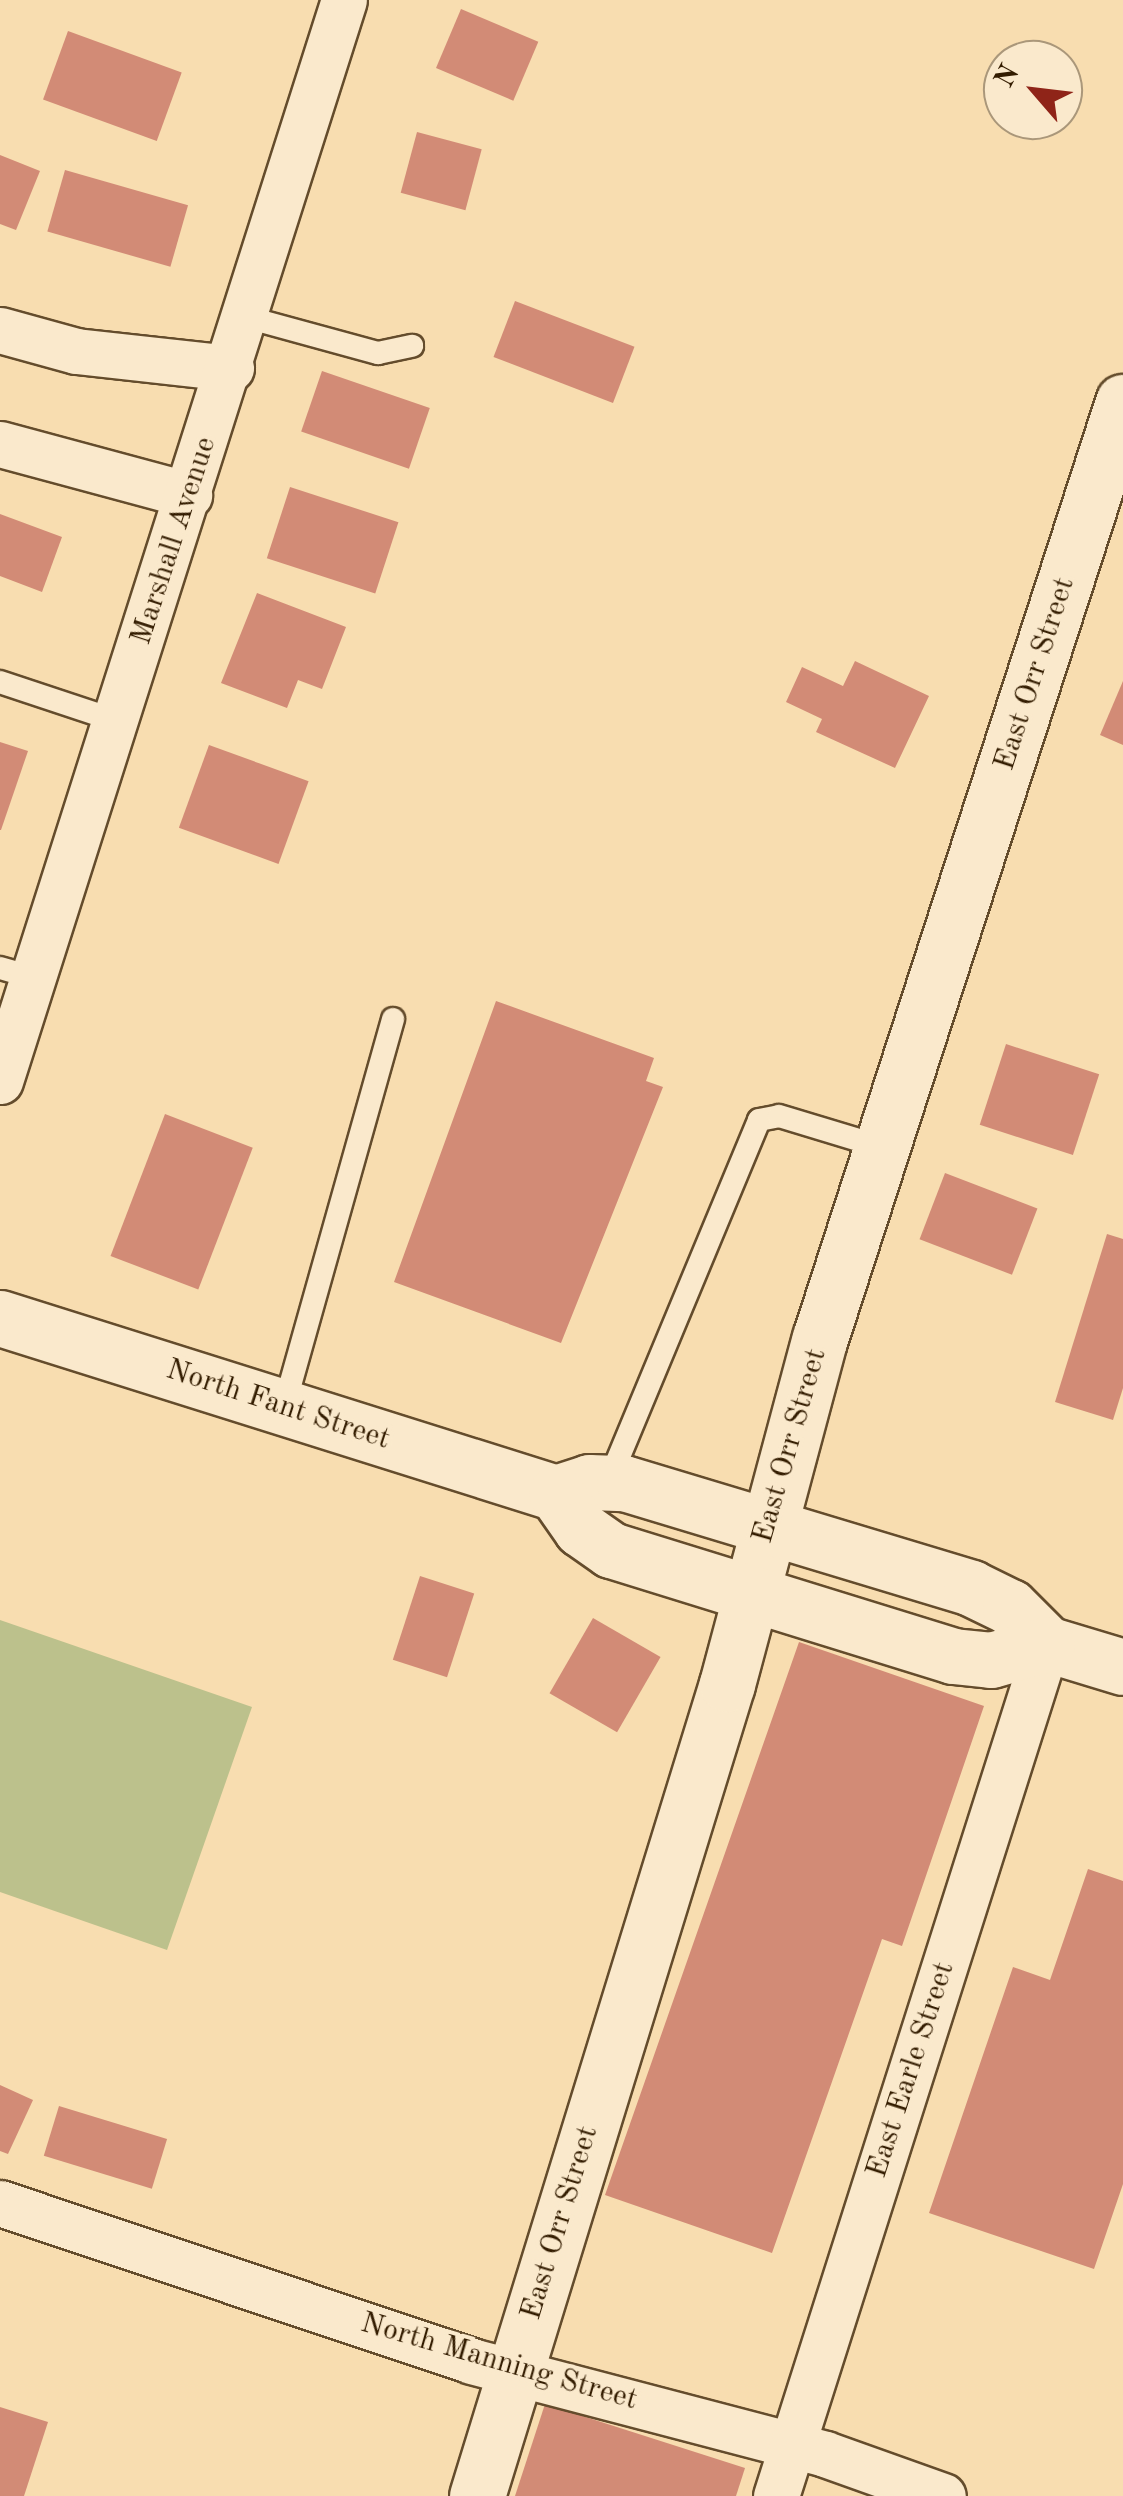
<!DOCTYPE html>
<html>
<head>
<meta charset="utf-8">
<style>
  body { margin:0 }
  #map { position:relative; width:1123px; height:2496px; overflow:hidden; background:#f8ddb0; font-family:"Old Standard TT",serif }
  div>[style] { position:absolute }
  [style*='--x'] { left:calc(var(--x)*1px); top:calc(var(--y)*1px); width:calc(var(--w)*1px); rotate:calc(var(--a)*1deg) }
  .green>* { inset:0; background:#bcc18c }
  .building>* { inset:0; background:#d28b76; transform-origin:0 0 }
  .roads { filter:drop-shadow(2px 0 #644c2c) drop-shadow(-2px 0 #644c2c) drop-shadow(0 2px #644c2c) drop-shadow(0 -2px #644c2c) }
  .service>* { height:22px; margin:-11px; padding:0 11px; transform-origin:11px; border-radius:11px; background:#fae9cc }
  .minor>* { height:45px; margin:-22.5px; padding:0 22.5px; transform-origin:22.5px; border-radius:22.5px; background:#fae9cc }
  .tertiary>* { height:55px; margin:-27.5px; padding:0 27.5px; transform-origin:27.5px; border-radius:27.5px; background:#fae9cc }
  .secondary>* { height:55px; margin:-27.5px; padding:0 27.5px; transform-origin:27.5px; border-radius:27.5px; background:#fae9cc }
  span { translate:-50% -50%; white-space:nowrap; text-align:center; line-height:1.15; -webkit-text-stroke:8px #fae9cc; paint-order:stroke }
  .street-label { font-size:30px; color:#331c00 }
  .north { position:absolute; left:983px; top:40px; width:100px; height:100px; box-sizing:border-box; background:#fae9cc; border:2px solid #aa977a; border-radius:50%; rotate:298deg; font-size:28px; font-weight:700; line-height:40px; text-align:center; color:#331c00 }
  .north::after { content:''; display:block; margin:auto; width:35px; height:45px; background:#8f2418; clip-path:polygon(50% 0,100% 100%,50% 72%,0 100%) }
</style>
</head>
<body>
<div id="map">
  <div class="green">
    <i style="clip-path:polygon(0 1620px,252px 1707px,167px 1950px,0 1892px)"></i>
  </div>
  <div class="building">
    <i style="left:461px;top:9px;width:84px;height:64px;rotate:23deg"></i>
    <i style="left:68px;top:31px;width:121px;height:73px;rotate:20deg"></i>
    <i style="left:417px;top:132px;width:67px;height:63px;rotate:15deg"></i>
    <i style="clip-path:polygon(0 155px,40px 171px,16px 230px,0 224px)"></i>
    <i style="left:65px;top:170px;width:128px;height:64px;rotate:16deg"></i>
    <i style="left:515px;top:301px;width:128px;height:60px;rotate:21deg"></i>
    <i style="left:322px;top:371px;width:114px;height:64px;rotate:19deg"></i>
    <i style="left:290px;top:487px;width:114px;height:75px;rotate:18deg"></i>
    <i style="clip-path:polygon(0 514px,62px 537px,42px 592px,0 576px)"></i>
    <i style="clip-path:polygon(257px 593px,346px 627px,322px 689px,298px 680px,287px 708px,221px 683px)"></i>
    <i style="clip-path:polygon(855px 661px,929px 696px,895px 768px,816px 732px,822px 719px,786px 702px,802px 667px,843px 686px)"></i>
    <i style="clip-path:polygon(1123px 681px,1123px 745px,1100px 735px)"></i>
    <i style="clip-path:polygon(0 742px,28px 751px,1px 830px,0 830px)"></i>
    <i style="left:209px;top:745px;width:106px;height:88px;rotate:20deg"></i>
    <i style="clip-path:polygon(496px 1001px,654px 1058px,646px 1081px,663px 1087px,561px 1343px,394px 1282px)"></i>
    <i style="left:1006px;top:1044px;width:98px;height:85px;rotate:18deg"></i>
    <i style="left:165px;top:1114px;width:94px;height:152px;rotate:21deg"></i>
    <i style="left:945px;top:1173px;width:99px;height:71px;rotate:21deg"></i>
    <i style="clip-path:polygon(1107px 1234px,1123px 1239px,1123px 1388px,1113px 1420px,1055px 1402px)"></i>
    <i style="left:420px;top:1576px;width:57px;height:88px;rotate:18deg"></i>
    <i style="left:593px;top:1618px;width:78px;height:87px;rotate:30deg"></i>
    <i style="clip-path:polygon(799px 1642px,984px 1706px,902px 1946px,882px 1939px,772px 2253px,605px 2195px)"></i>
    <i style="clip-path:polygon(1088px 1869px,1123px 1881px,1123px 2184px,1094px 2269px,929px 2213px,1013px 1967px,1050px 1980px)"></i>
    <i style="clip-path:polygon(0 2085px,33px 2100px,8px 2154px,0 2151px)"></i>
    <i style="left:59px;top:2106px;width:113px;height:52px;rotate:17deg"></i>
    <i style="clip-path:polygon(545px 2404px,745px 2468px,736px 2496px,515px 2496px)"></i>
    <i style="clip-path:polygon(0 2407px,48px 2422px,24px 2496px,0 2496px)"></i>
  </div>
  <div class="roads">
    <div class="service">
      <i style="--x:246;--y:317;--w:137;--a:15.3"></i>
      <i style="--x:378;--y:353;--w:35;--a:-12"></i>
      <i style="--x:0;--y:682;--w:123;--a:18.4"></i>
      <i style="--x:0;--y:968;--w:35;--a:16"></i>
      <i style="--x:284;--y:1407;--w:403;--a:-74.3"></i>
      <i style="--x:608;--y:1483;--w:393;--a:-67.4"></i>
      <i style="--x:759;--y:1120;--w:20;--a:-11"></i>
      <i style="--x:779;--y:1116;--w:108;--a:16.8"></i>
    </div>
    <div class="minor">
      <i style="--x:0;--y:330;--w:79;--a:15.4"></i>
      <i style="--x:76;--y:351;--w:156;--a:6.3"></i>
      <i style="--x:0;--y:444;--w:196;--a:15.1"></i>
      <i style="--x:0;--y:1081;--w:1134;--a:-72.35"></i>
      <i style="--x:0;--y:2203;--w:497;--a:18.5"></i>
      <i style="--x:471;--y:2361;--w:366;--a:14.7"></i>
      <i style="--x:825;--y:2454;--w:125;--a:19.6"></i>
      <i style="--x:776;--y:2496;--w:894;--a:-72.36"></i>
    </div>
    <div class="tertiary">
      <i style="--x:477;--y:2496;--w:850;--a:-72.89"></i>
      <i style="--x:727;--y:1684;--w:358;--a:-75"></i>
      <i style="--x:820;--y:1338;--w:984;--a:-72.06"></i>
    </div>
    <div class="secondary">
      <i style="--x:0;--y:1318;--w:583;--a:17.47"></i>
      <i style="--x:556;--y:1493;--w:35;--a:-18"></i>
      <i style="--x:589;--y:1482;--w:35;--a:2"></i>
      <i style="--x:624;--y:1483;--w:363;--a:16.8"></i>
      <i style="--x:971;--y:1588;--w:43;--a:26"></i>
      <i style="--x:1010;--y:1607;--w:52;--a:45"></i>
      <i style="--x:1047;--y:1644;--w:79;--a:16.8"></i>
      <i style="--x:556;--y:1493;--w:44;--a:55.2"></i>
      <i style="--x:581;--y:1529;--w:37;--a:35"></i>
      <i style="--x:611;--y:1550;--w:358;--a:17.2"></i>
      <i style="--x:953;--y:1656;--w:38;--a:6"></i>
      <i style="--x:991;--y:1660;--w:58;--a:-15.9"></i>
    </div>
  </div>
  <div class="street-label">
    <span style="left:174px;top:541px;rotate:-72deg">Marshall Avenue</span>
    <span style="left:1035px;top:674px;rotate:-72deg">East Orr Street</span>
    <span style="left:278px;top:1405px;rotate:18deg">North Fant Street</span>
    <span style="left:790px;top:1446px;rotate:-74deg">East Orr Street</span>
    <span style="left:911px;top:2070px;rotate:-72deg">East Earle Street</span>
    <span style="left:560px;top:2223px;rotate:-73deg">East Orr Street</span>
    <span style="left:499px;top:2362px;rotate:16deg">North Manning Street</span>
  </div>
  <div class="north">N</div>
</div>
</body>
</html>
